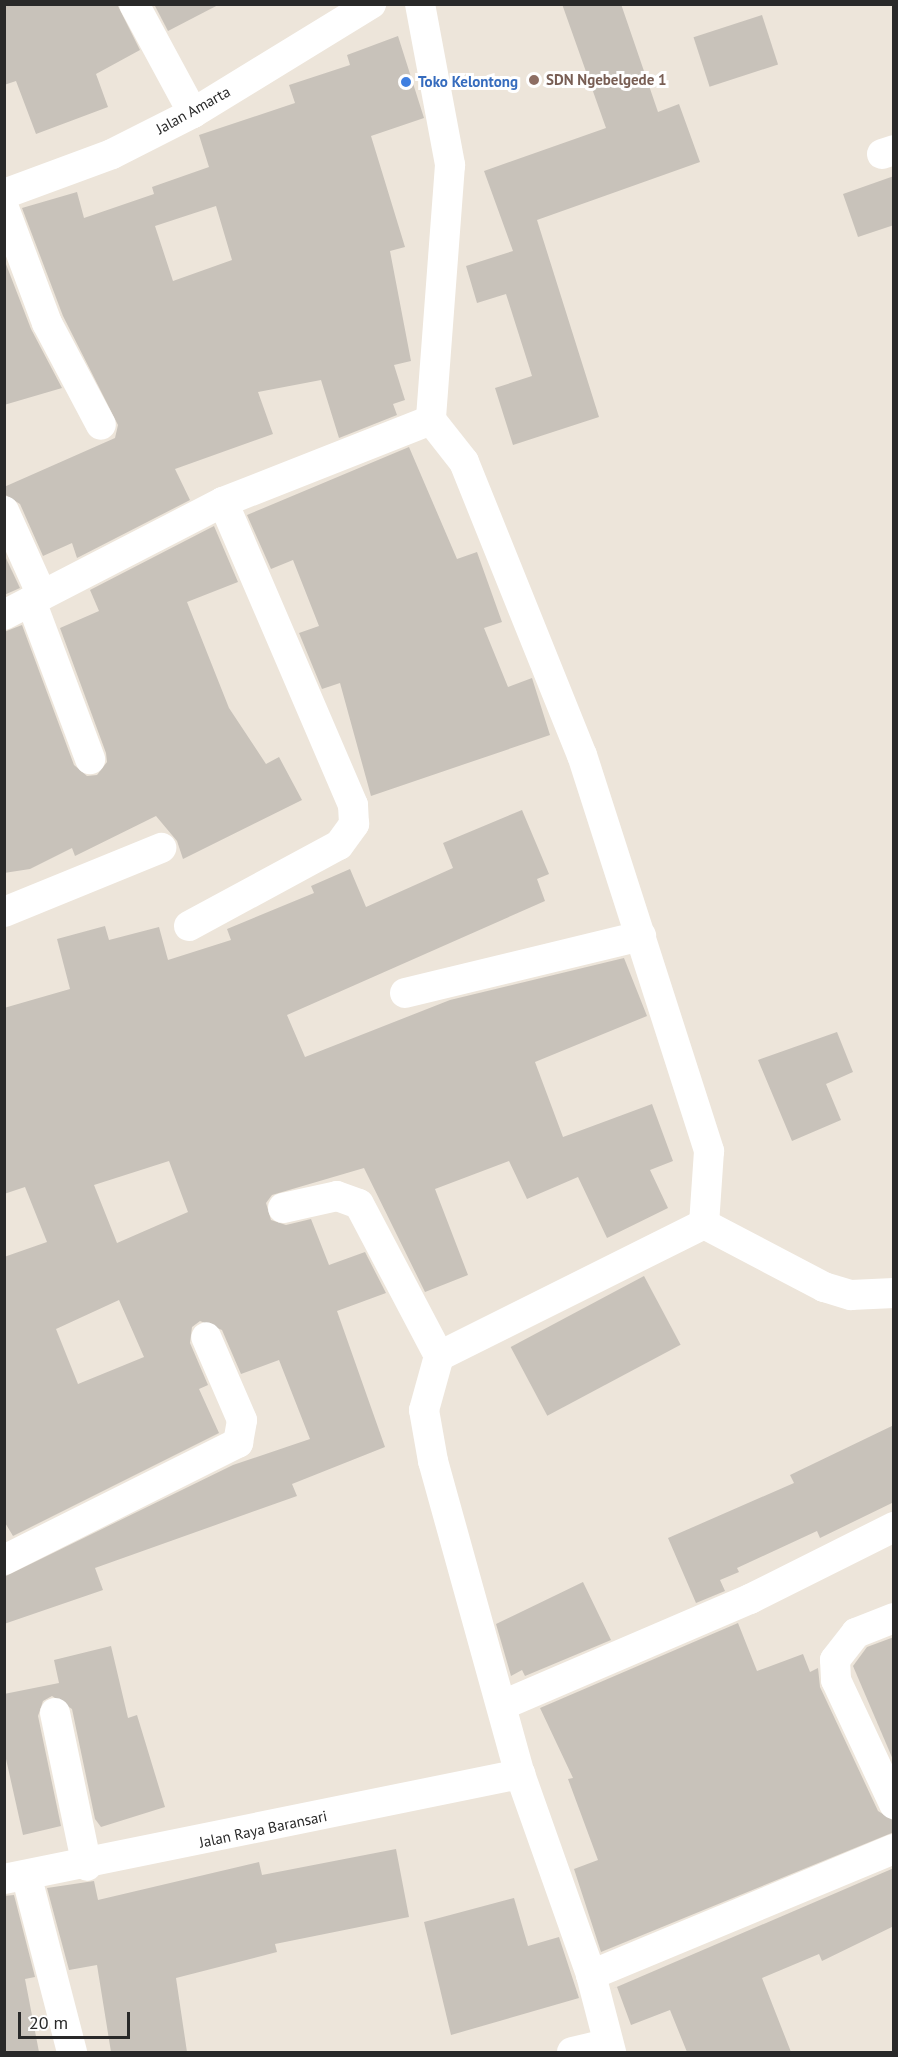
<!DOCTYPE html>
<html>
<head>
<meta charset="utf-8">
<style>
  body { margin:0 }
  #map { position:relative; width:898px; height:2057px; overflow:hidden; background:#ede5da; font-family:"PT Sans",sans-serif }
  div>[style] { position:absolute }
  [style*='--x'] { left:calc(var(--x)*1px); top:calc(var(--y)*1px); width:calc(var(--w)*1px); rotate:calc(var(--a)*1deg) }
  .building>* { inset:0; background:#c8c2ba; transform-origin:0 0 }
  .street>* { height:30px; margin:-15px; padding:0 15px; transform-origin:15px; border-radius:15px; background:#fff }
  .dots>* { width:16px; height:16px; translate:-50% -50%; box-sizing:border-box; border:3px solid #fff; border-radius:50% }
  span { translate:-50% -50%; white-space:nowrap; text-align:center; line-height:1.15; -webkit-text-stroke:6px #fff; paint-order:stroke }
  .education-label { font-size:15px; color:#785e54; font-weight:700 }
  .left { translate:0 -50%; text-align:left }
  .shop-label { font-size:15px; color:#366cbe; font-weight:700 }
  .street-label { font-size:15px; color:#292929 }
  .frame { position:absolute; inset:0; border:6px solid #292929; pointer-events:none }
  .scale { position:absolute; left:18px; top:2012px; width:112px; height:27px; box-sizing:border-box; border:3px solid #292929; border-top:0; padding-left:8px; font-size:18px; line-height:21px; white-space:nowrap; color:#292929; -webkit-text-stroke:4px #fff; paint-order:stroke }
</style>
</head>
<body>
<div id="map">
  <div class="building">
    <i style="clip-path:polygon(4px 4px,117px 4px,140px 50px,96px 74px,108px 107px,36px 134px,16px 81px,4px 85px)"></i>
    <i style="clip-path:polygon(154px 4px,220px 4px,168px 31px)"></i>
    <i style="clip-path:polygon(562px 4px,621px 4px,658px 112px,679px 104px,700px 162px,537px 220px,599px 417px,513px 445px,495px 388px,532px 376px,506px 294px,477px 303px,466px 266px,513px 251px,484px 171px,606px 128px)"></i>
    <i style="left:762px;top:15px;width:52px;height:72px;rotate:72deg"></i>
    <i style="clip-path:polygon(evenodd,398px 36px,424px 118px,371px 136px,405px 247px,390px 251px,411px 361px,394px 365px,405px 400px,393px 404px,397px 415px,339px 438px,321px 380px,258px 392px,273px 434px,175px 469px,190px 500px,77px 558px,72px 543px,43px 556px,20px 504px,4px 494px,4px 487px,115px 438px,118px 425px,63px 316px,22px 208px,77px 192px,84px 218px,154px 194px,152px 187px,209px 167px,199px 135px,295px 103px,289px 85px,350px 65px,347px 55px,398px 36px,216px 206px,232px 260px,173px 281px,155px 226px,216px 206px)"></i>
    <i style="clip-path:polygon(894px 176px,894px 225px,858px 237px,843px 194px)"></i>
    <i style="clip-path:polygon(4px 259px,31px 329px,62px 388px,4px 405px)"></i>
    <i style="clip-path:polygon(409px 447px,457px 559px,477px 552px,502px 622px,484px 628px,508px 687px,532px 678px,550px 735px,371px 796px,340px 683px,322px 689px,299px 633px,319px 626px,293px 560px,271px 569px,247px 515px)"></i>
    <i style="clip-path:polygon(214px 526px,238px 582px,187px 602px,229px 708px,266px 764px,279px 757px,302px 800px,183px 859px,177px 841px,156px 816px,75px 856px,72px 848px,30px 869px,4px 873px,4px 632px,22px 625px,74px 765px,87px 776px,97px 775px,107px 762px,106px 753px,60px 628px,99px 611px,90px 590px)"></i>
    <i style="clip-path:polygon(4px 554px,20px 588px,4px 595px)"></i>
    <i style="clip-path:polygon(evenodd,522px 810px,549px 874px,537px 879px,545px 901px,287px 1015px,305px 1057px,450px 1000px,624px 958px,647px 1016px,535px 1062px,563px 1137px,652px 1104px,673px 1161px,650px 1170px,668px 1208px,607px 1238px,578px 1177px,527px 1199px,509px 1161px,435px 1189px,468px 1275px,425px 1292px,364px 1168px,272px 1195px,266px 1203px,271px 1220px,286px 1225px,311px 1219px,329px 1265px,365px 1252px,386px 1293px,337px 1311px,385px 1447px,292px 1484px,297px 1496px,95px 1568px,103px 1590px,4px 1624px,4px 1577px,233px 1465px,310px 1439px,279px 1360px,241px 1374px,222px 1330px,200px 1321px,192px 1327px,190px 1343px,208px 1385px,199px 1389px,219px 1433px,13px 1536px,4px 1521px,4px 1257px,47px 1242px,25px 1187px,4px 1194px,4px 1008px,70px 989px,57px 939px,105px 926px,109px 940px,159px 927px,168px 960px,231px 940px,227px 929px,314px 893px,311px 886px,350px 869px,366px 907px,453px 868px,443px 843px,522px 810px,169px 1161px,188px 1212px,117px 1243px,94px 1185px,169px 1161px,522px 810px,119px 1300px,144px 1357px,78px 1384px,56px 1329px,119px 1300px)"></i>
    <i style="clip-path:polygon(837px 1032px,853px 1072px,826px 1084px,841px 1120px,792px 1141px,758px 1060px)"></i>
    <i style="left:644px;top:1276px;width:78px;height:151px;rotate:62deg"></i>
    <i style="clip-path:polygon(894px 1425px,894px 1502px,820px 1538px,817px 1531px,737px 1568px,739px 1572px,720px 1580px,725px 1591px,696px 1603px,668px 1538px,794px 1483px,790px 1475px)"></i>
    <i style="clip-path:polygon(583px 1582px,611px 1640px,525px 1676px,522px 1670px,511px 1676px,496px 1624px)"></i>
    <i style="clip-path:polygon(738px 1623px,757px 1671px,803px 1654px,810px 1672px,818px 1668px,820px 1687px,878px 1811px,894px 1821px,894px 1832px,601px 1952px,574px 1869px,598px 1860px,568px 1779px,573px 1778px,540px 1708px)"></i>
    <i style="clip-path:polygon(894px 1637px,894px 1762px,853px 1666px,867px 1647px)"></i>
    <i style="clip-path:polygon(111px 1646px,128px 1718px,137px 1715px,165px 1807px,101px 1827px,95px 1819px,72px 1709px,52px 1696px,43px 1701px,38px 1716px,61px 1826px,23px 1835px,4px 1750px,4px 1694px,59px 1683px,54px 1660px)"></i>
    <i style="clip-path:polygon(396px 1849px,409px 1917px,275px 1944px,277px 1952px,176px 1978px,187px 2052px,111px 2052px,97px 1965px,69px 1970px,47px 1888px,94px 1881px,98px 1900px,259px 1862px,262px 1875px)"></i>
    <i style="clip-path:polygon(894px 1868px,894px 1926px,822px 1961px,819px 1954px,762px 1978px,791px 2052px,687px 2052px,670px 2010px,631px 2025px,617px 1987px,612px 1989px)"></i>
    <i style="clip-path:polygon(14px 1895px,35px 1977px,25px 1979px,39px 2052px,4px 2052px,4px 1896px)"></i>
    <i style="clip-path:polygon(514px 1898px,528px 1946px,559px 1937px,579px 1998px,451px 2035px,424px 1922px)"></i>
  </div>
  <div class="street">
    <i style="--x:134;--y:4;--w:124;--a:61.6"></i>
    <i style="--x:420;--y:4;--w:164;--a:79.4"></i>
    <i style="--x:450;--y:165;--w:256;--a:94.3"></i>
    <i style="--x:431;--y:420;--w:53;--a:51.8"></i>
    <i style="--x:464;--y:462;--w:316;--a:68.1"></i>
    <i style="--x:582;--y:755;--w:416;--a:72.2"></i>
    <i style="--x:709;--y:1151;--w:73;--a:93.9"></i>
    <i style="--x:704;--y:1224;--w:296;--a:153.5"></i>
    <i style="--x:439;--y:1356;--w:56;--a:105.5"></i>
    <i style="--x:424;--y:1410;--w:52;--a:80"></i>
    <i style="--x:433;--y:1461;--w:325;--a:74.5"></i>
    <i style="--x:520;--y:1774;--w:213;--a:70.5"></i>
    <i style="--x:591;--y:1975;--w:80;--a:75.4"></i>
    <i style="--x:882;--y:154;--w:13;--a:-18"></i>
    <i style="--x:4;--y:194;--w:115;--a:-20.3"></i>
    <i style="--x:112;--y:154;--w:91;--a:-26.8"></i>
    <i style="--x:193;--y:113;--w:209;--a:-31.5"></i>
    <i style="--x:4;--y:208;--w:123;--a:69.5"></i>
    <i style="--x:47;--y:323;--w:115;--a:62.1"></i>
    <i style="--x:4;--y:511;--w:92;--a:65.7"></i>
    <i style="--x:31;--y:601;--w:169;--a:69.5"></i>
    <i style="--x:4;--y:615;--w:246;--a:-27.3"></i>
    <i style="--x:223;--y:502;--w:224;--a:-21.5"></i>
    <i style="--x:4;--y:912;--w:170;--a:-22.2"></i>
    <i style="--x:189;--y:926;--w:170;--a:-28.4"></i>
    <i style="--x:339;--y:845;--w:26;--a:-54"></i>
    <i style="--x:354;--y:824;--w:19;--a:-93"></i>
    <i style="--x:353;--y:805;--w:330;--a:-113.2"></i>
    <i style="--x:405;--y:993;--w:243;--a:-13.6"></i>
    <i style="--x:283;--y:1208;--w:55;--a:-12.5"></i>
    <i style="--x:337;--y:1196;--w:23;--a:20"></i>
    <i style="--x:359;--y:1204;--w:172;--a:62.2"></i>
    <i style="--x:704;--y:1224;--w:136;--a:27.7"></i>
    <i style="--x:824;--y:1287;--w:28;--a:17"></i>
    <i style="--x:851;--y:1295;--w:43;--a:-2.7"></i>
    <i style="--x:4;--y:1560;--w:262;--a:-26.6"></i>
    <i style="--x:238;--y:1443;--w:23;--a:-80"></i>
    <i style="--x:242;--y:1420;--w:90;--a:-113.4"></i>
    <i style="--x:894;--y:1618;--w:41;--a:158.5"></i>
    <i style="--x:856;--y:1633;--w:34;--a:128"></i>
    <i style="--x:835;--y:1660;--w:20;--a:87"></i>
    <i style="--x:836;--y:1680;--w:137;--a:64.9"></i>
    <i style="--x:505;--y:1704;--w:267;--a:-23.2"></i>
    <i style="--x:750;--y:1599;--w:161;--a:-26.6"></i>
    <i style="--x:55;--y:1713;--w:156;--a:78.2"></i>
    <i style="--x:27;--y:1878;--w:180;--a:75.5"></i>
    <i style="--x:4;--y:1879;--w:527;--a:-11.5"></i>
    <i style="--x:591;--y:1975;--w:328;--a:-22.6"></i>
    <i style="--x:572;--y:2052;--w:37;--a:-13"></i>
  </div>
  <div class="dots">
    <i style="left:534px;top:80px;background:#8d6e63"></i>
    <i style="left:406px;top:82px;background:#3f7fe0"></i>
  </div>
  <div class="education-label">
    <span class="left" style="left:546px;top:80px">SDN Ngebelgede 1</span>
  </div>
  <div class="shop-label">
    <span class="left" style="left:418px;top:82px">Toko Kelontong</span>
  </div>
  <div class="street-label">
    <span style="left:193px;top:110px;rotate:-29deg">Jalan Amarta</span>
    <span style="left:263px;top:1829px;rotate:-12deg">Jalan Raya Baransari</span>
  </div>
  <div class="frame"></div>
  <div class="scale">20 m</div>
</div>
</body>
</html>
